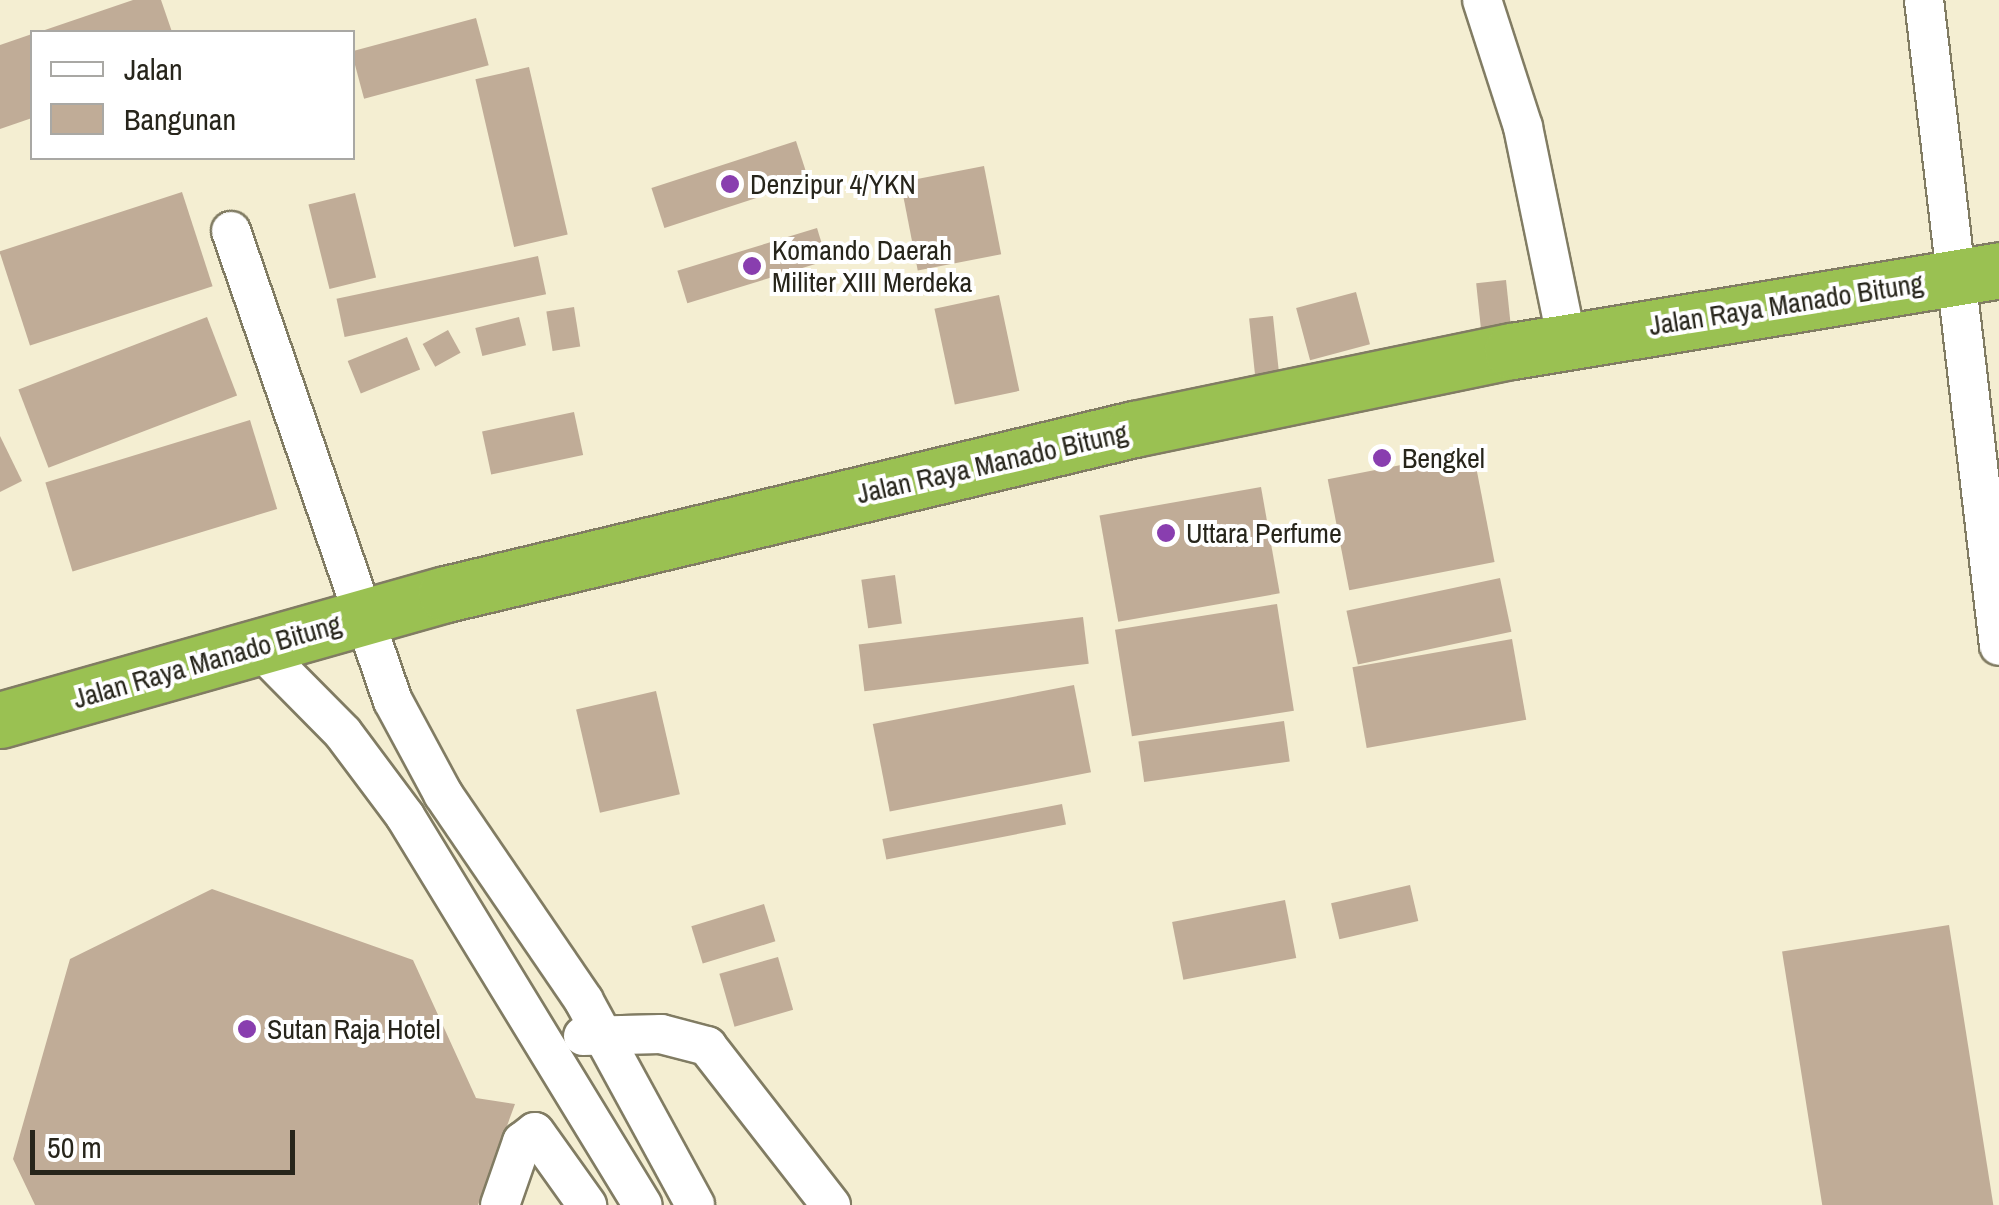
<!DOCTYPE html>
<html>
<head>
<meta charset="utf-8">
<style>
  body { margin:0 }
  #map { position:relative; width:1999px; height:1205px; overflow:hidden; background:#f4eed2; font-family:"Archivo Narrow",sans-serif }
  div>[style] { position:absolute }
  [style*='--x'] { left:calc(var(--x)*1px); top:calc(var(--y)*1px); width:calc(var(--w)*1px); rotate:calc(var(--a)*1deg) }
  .building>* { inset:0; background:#c0ac97; transform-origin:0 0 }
  .roads { filter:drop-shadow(2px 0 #817c63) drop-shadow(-2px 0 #817c63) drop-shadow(0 2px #817c63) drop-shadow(0 -2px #817c63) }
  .street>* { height:38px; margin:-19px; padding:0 19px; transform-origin:19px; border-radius:19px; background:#fff }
  .highway>* { height:55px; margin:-27.5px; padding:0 27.5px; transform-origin:27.5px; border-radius:27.5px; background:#9ac152 }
  .dots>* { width:28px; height:28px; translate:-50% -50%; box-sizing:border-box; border:5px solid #fff; border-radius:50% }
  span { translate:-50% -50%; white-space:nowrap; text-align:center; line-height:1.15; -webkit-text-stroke:8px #fff; paint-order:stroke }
  .poi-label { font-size:28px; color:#27251b }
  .left { translate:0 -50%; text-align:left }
  .street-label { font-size:28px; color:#27251b }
  .legend { position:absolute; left:30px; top:30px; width:325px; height:130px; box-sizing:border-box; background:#fff; border:2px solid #a9a8a4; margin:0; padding:12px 18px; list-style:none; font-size:30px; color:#27251b }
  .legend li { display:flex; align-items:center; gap:20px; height:50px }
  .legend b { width:50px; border:2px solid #a9a8a4 }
  .scale { position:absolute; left:30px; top:1130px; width:265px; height:45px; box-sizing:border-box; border:5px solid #27251b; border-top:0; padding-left:12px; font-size:30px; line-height:35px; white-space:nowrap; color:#27251b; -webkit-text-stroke:8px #fff; paint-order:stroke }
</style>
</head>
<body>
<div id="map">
  <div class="building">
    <i style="clip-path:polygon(133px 0,161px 0,172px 32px,39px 32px)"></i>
    <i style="left:476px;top:18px;width:49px;height:129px;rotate:75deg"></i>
    <i style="clip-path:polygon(32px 34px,32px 118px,0 129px,0 45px)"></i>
    <i style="left:529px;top:67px;width:172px;height:55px;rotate:77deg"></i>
    <i style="left:796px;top:141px;width:42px;height:152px;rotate:72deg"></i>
    <i style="left:984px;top:166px;width:90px;height:85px;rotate:79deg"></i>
    <i style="left:182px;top:192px;width:99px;height:192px;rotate:72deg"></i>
    <i style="left:355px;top:193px;width:87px;height:48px;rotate:76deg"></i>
    <i style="left:817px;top:228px;width:34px;height:146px;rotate:73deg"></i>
    <i style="left:538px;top:256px;width:39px;height:206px;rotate:78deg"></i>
    <i style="left:1506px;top:280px;width:53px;height:30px;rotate:84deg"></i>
    <i style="left:1356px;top:292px;width:54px;height:62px;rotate:75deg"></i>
    <i style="left:999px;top:295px;width:98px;height:66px;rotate:78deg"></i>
    <i style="left:574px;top:307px;width:40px;height:28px;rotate:81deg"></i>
    <i style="left:1273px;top:316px;width:63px;height:24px;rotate:84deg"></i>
    <i style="left:207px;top:317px;width:84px;height:202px;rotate:69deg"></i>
    <i style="left:519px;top:317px;width:29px;height:45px;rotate:76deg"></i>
    <i style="left:448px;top:330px;width:26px;height:29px;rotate:61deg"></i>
    <i style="left:407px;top:337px;width:35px;height:64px;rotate:68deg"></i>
    <i style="left:574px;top:412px;width:44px;height:94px;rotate:78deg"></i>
    <i style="left:250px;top:420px;width:93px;height:214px;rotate:73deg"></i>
    <i style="clip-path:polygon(0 436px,22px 481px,0 492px)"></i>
    <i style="left:1473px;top:451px;width:113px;height:148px;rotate:79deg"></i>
    <i style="left:1261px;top:487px;width:108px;height:164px;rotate:80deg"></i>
    <i style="left:895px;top:575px;width:49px;height:34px;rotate:82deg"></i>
    <i style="left:1500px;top:578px;width:55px;height:157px;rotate:78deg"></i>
    <i style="left:1277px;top:604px;width:108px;height:164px;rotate:81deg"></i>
    <i style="left:1083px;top:617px;width:47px;height:226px;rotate:83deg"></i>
    <i style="left:1512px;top:639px;width:82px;height:162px;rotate:80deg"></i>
    <i style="left:1074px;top:685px;width:89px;height:205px;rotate:79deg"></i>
    <i style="left:656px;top:691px;width:106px;height:82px;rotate:77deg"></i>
    <i style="left:1284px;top:721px;width:41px;height:147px;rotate:82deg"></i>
    <i style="left:1062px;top:804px;width:21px;height:183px;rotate:79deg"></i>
    <i style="left:1410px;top:885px;width:37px;height:81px;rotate:77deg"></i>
    <i style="clip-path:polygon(212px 889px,413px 960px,476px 1098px,515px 1104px,478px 1205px,35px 1205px,13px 1159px,70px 959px)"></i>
    <i style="left:1285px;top:900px;width:59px;height:115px;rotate:79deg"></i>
    <i style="left:764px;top:904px;width:39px;height:76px;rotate:73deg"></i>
    <i style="left:1949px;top:925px;width:284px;height:169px;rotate:81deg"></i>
    <i style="left:778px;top:957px;width:55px;height:61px;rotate:74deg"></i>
  </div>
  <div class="roads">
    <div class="street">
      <i style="--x:1482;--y:0;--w:133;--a:72.1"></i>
      <i style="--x:1523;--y:127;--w:218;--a:78.4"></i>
      <i style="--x:1924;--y:0;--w:650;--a:83.38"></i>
      <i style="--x:231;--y:231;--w:497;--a:71"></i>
      <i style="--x:393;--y:701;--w:106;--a:61.7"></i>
      <i style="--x:443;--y:794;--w:250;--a:55.7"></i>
      <i style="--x:584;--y:1001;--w:232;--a:61.4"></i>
      <i style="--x:260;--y:649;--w:118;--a:45.3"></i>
      <i style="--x:343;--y:733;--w:104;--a:53.2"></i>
      <i style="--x:405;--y:816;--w:456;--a:58.6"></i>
      <i style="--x:583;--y:1036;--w:78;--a:-1.5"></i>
      <i style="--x:661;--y:1034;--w:48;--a:14.6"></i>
      <i style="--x:707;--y:1046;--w:202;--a:52.1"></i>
      <i style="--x:500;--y:1205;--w:67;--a:-70.8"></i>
      <i style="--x:522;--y:1142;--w:16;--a:-38"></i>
      <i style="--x:535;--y:1132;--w:90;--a:54.5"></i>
    </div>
    <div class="highway">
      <i style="--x:0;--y:720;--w:463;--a:-15.8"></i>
      <i style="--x:446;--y:594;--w:708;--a:-13.49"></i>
      <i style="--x:1134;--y:429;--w:386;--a:-11.7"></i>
      <i style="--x:1512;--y:351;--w:494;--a:-9.4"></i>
    </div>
  </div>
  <div class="dots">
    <i style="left:730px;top:184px;background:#893eaf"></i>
    <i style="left:752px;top:266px;background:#893eaf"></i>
    <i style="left:1382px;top:458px;background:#893eaf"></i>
    <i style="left:1166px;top:533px;background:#893eaf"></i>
    <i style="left:247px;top:1029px;background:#893eaf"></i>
  </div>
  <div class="poi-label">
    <span class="left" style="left:750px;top:184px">Denzipur 4/YKN</span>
    <span class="left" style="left:772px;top:266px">Komando Daerah<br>Militer XIII Merdeka</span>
    <span class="left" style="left:1402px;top:458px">Bengkel</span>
    <span class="left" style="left:1186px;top:533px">Uttara Perfume</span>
    <span class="left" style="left:267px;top:1029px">Sutan Raja Hotel</span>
  </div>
  <div class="street-label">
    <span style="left:1786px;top:304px;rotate:-9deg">Jalan Raya Manado Bitung</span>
    <span style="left:992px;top:463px;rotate:-13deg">Jalan Raya Manado Bitung</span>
    <span style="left:207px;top:661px;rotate:-16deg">Jalan Raya Manado Bitung</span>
  </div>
  <ul class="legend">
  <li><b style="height:12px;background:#fff"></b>Jalan</li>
  <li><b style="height:28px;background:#c0ac97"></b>Bangunan</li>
  </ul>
  <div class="scale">50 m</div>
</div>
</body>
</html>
